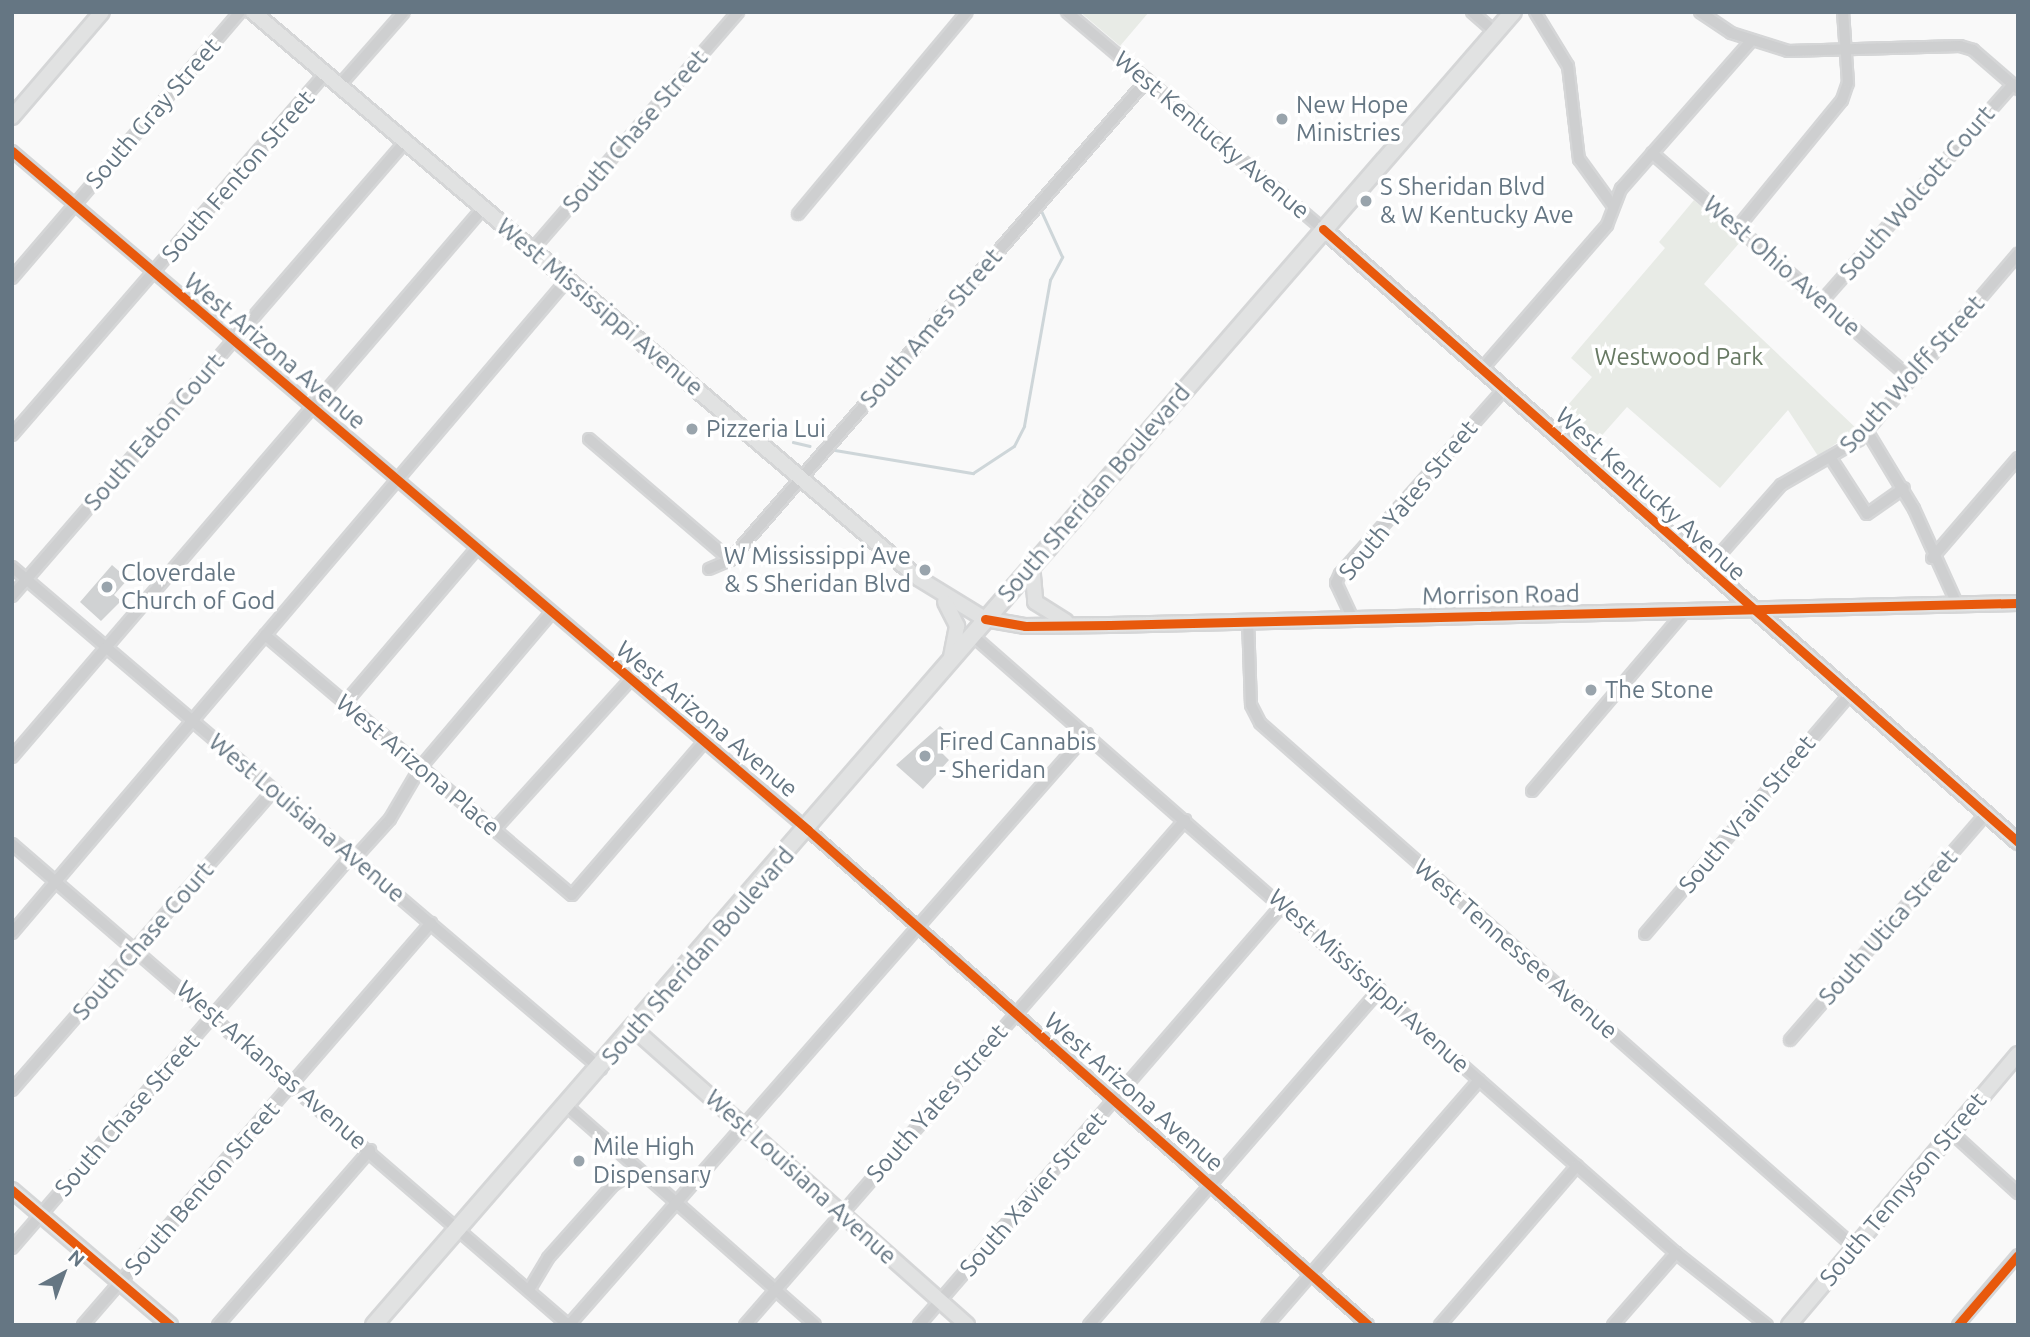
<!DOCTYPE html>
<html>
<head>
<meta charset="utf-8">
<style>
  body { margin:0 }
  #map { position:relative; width:2030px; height:1337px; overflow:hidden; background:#f9f9f9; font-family:Ubuntu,sans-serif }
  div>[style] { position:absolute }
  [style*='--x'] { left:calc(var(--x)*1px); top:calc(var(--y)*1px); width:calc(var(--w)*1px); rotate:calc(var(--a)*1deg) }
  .green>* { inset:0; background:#e8ebe6 }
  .stream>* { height:2.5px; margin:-1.25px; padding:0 1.25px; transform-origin:1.25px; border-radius:1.25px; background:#ced6d9 }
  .building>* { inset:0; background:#d0d2d3 }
  .roads { filter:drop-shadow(2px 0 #d5d6d7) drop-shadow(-2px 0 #d5d6d7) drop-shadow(0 2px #d5d6d7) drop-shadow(0 -2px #d5d6d7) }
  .street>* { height:10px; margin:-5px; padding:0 5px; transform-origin:5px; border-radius:5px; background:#cecfd0 }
  .secondary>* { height:14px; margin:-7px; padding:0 7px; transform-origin:7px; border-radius:7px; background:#e1e2e2 }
  .primary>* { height:16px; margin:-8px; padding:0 8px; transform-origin:8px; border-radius:8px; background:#e1e2e2 }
  .cycleway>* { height:9px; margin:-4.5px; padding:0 4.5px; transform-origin:4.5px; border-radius:4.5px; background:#e8590c }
  .dots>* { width:19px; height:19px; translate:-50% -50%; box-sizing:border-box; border:4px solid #fff; border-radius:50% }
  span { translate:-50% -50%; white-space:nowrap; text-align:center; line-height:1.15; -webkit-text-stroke:7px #fff; paint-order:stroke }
  .poi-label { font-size:24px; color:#657683 }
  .left { translate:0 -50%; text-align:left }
  .right { translate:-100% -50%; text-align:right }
  .street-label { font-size:24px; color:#657683 }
  .park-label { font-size:24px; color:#687a64 }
  .frame { position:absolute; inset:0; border:14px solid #657683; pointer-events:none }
  .north { position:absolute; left:28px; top:1239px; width:70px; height:70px; -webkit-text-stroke:5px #fff; paint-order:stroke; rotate:41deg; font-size:19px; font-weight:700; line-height:28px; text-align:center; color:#657683 }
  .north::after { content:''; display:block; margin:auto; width:24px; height:32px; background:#657683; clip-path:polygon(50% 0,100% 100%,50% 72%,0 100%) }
</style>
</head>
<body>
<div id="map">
  <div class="green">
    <i style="clip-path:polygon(1080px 12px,1149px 12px,1120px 46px)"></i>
    <i style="clip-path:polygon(1694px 200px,1741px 241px,1704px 284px,1857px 429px,1818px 456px,1788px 410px,1720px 488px,1627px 407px,1589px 450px,1555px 420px,1592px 377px,1571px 358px,1665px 248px,1659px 242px)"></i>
  </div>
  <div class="stream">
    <i style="--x:793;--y:442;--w:17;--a:13"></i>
    <i style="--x:835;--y:450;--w:140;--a:9.5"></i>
    <i style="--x:973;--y:473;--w:49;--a:-33.4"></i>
    <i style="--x:1014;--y:446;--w:22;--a:-63"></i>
    <i style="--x:1024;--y:426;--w:148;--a:-79.9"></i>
    <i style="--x:1050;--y:280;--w:26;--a:-62"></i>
    <i style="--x:1062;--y:257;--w:51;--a:-114.5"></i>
  </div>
  <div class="building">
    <i style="clip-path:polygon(112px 565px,128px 579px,114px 595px,121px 601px,101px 621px,80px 602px)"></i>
    <i style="clip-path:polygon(940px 726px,955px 739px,942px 753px,949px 760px,923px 789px,896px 765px)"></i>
  </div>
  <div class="roads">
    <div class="street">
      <i style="--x:1067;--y:12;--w:336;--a:40.3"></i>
      <i style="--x:1472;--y:12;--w:30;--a:41"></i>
      <i style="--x:1535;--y:12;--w:63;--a:58.6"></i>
      <i style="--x:1568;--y:66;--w:94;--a:83.3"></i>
      <i style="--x:1579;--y:159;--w:58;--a:54.1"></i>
      <i style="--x:1700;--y:12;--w:37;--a:34"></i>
      <i style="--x:1731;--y:33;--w:60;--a:17.5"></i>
      <i style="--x:1788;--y:51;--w:172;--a:-1.7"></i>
      <i style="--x:1960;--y:46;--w:14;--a:17"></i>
      <i style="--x:1973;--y:50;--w:60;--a:40.9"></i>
      <i style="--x:339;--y:86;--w:98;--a:-48.7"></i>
      <i style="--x:12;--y:151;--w:1046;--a:40.46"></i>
      <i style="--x:808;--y:830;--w:747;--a:41.47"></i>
      <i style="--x:1652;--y:153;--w:344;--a:41.1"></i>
      <i style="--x:798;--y:214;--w:263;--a:-50.1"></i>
      <i style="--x:1738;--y:227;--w:164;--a:-50.7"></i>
      <i style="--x:1842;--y:100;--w:18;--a:-71"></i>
      <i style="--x:1848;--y:83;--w:71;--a:-94"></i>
      <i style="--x:532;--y:250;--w:315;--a:-49.1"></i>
      <i style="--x:12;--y:278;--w:350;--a:-49.4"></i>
      <i style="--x:1822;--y:301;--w:289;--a:-48.6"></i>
      <i style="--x:1482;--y:369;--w:191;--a:-49"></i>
      <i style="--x:1607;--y:225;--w:39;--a:-69"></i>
      <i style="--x:1621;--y:189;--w:197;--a:-48.7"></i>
      <i style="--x:1867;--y:431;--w:91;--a:58.9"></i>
      <i style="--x:1914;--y:509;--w:104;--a:65.6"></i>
      <i style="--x:12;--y:435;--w:478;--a:-49.1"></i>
      <i style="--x:589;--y:439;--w:186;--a:40.6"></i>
      <i style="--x:1832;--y:460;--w:64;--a:57.1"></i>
      <i style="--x:1867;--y:514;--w:45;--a:-35.1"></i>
      <i style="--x:1932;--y:558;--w:132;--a:-49.3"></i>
      <i style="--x:12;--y:567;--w:774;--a:40.44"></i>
      <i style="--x:709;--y:569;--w:23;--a:-23"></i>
      <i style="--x:730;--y:560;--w:636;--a:-49.02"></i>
      <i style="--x:1707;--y:569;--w:112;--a:-48.6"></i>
      <i style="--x:1781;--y:485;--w:90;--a:-30"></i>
      <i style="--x:1859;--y:440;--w:245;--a:-49.5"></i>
      <i style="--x:12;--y:596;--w:600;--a:-49.12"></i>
      <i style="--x:1352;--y:617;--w:38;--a:-115"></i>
      <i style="--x:1336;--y:583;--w:10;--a:-66"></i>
      <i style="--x:1340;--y:574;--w:247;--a:-48.4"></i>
      <i style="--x:1248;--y:620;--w:85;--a:88"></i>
      <i style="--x:1251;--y:705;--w:20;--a:63"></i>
      <i style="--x:1260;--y:723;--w:789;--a:41.4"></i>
      <i style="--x:265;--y:635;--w:402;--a:40.3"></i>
      <i style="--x:572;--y:895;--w:202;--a:-49.2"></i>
      <i style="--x:972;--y:635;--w:937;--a:41.28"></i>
      <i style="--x:1676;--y:1253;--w:116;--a:38.4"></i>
      <i style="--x:345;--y:703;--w:204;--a:-49.6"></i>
      <i style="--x:12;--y:757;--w:723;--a:-49.37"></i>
      <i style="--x:1532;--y:791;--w:238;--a:-49.6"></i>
      <i style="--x:495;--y:829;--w:202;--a:-47.8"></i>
      <i style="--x:12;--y:844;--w:735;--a:40.86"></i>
      <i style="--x:354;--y:859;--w:54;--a:-48"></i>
      <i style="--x:390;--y:819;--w:59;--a:-59.5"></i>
      <i style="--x:420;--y:768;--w:204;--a:-49.8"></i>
      <i style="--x:12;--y:933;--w:857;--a:-49.64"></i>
      <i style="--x:1645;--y:934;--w:316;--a:-49.5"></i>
      <i style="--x:1790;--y:1040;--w:299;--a:-49.1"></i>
      <i style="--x:12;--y:1090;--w:397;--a:-48.9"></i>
      <i style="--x:568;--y:1107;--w:329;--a:41.4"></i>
      <i style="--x:1951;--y:1132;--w:91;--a:42.3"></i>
      <i style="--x:12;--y:1248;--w:518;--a:-49.15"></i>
      <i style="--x:529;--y:1290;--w:37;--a:-59"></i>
      <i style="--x:548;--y:1258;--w:98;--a:-48.3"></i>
      <i style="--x:613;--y:1185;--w:29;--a:-31"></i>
      <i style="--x:83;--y:1325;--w:532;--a:-49.12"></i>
      <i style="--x:218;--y:1325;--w:232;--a:-49"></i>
      <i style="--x:569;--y:1325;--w:786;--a:-48.77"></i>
      <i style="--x:745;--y:1325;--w:670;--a:-48.93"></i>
      <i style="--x:919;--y:1325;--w:557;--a:-49.15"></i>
      <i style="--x:1089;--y:1325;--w:444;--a:-49.1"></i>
      <i style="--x:1267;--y:1325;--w:324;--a:-49.1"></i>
      <i style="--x:1440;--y:1325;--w:210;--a:-49.3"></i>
      <i style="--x:1613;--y:1325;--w:96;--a:-48.8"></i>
      <i style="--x:1958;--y:1325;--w:92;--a:-49.4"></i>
    </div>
    <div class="secondary">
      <i style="--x:253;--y:12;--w:873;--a:40.4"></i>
      <i style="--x:918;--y:578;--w:79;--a:31.5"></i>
      <i style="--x:985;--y:619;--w:41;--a:9.9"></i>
      <i style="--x:1025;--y:626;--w:85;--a:-0.7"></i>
      <i style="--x:1110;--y:625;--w:908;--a:-1.39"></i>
      <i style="--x:12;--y:117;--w:138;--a:-49.4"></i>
      <i style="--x:1323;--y:229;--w:927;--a:41.41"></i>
      <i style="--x:1032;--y:564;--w:38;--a:85"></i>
      <i style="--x:1035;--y:602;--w:36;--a:32"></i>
      <i style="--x:945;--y:602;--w:27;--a:63"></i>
      <i style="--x:957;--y:626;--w:33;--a:101"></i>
      <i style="--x:635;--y:1030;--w:444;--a:41.6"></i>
      <i style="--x:12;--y:1190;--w:208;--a:40.5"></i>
      <i style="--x:1789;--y:1325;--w:355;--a:-49.8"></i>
    </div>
    <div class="primary">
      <i style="--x:374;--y:1325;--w:1738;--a:-49.06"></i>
    </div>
  </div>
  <div class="cycleway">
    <i style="--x:12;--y:151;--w:1046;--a:40.46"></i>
    <i style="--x:808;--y:830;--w:747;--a:41.47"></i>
    <i style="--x:1323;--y:229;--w:927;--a:41.41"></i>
    <i style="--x:985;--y:619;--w:41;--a:9.9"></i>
    <i style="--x:1025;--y:626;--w:85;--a:-0.7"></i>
    <i style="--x:1110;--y:625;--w:908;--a:-1.39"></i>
    <i style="--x:12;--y:1190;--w:208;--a:40.5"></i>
    <i style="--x:1958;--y:1325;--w:92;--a:-49.4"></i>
  </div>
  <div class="dots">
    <i style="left:1282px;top:119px;background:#99a4ac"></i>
    <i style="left:1366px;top:201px;background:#99a4ac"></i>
    <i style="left:692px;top:429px;background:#99a4ac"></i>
    <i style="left:925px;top:570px;background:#99a4ac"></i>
    <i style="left:107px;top:587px;background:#99a4ac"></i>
    <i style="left:1591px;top:690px;background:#99a4ac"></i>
    <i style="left:925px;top:756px;background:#99a4ac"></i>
    <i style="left:579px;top:1161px;background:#99a4ac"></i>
  </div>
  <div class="poi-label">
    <span class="left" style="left:1296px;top:119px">New Hope<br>Ministries</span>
    <span class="left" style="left:1380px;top:201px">S Sheridan Blvd<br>&amp; W Kentucky Ave</span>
    <span class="left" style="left:706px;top:429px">Pizzeria Lui</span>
    <span class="right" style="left:911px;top:570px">W Mississippi Ave<br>&amp; S Sheridan Blvd</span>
    <span class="left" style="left:121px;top:587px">Cloverdale<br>Church of God</span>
    <span class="left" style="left:1605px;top:690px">The Stone</span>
    <span class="left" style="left:939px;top:756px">Fired Cannabis<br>- Sheridan</span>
    <span class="left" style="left:593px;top:1161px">Mile High<br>Dispensary</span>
  </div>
  <div class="street-label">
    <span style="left:153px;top:113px;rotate:-49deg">South Gray Street</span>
    <span style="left:635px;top:131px;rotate:-49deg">South Chase Street</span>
    <span style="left:1212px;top:135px;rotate:40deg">West Kentucky Avenue</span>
    <span style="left:238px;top:176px;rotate:-49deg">South Fenton Street</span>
    <span style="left:1917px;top:193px;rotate:-49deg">South Wolcott Court</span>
    <span style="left:1782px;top:266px;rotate:41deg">West Ohio Avenue</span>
    <span style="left:600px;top:307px;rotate:40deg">West Mississippi Avenue</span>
    <span style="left:931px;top:328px;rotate:-49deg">South Ames Street</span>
    <span style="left:275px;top:351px;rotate:40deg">West Arizona Avenue</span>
    <span style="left:1912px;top:374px;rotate:-48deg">South Wolff Street</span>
    <span style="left:154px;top:432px;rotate:-49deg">South Eaton Court</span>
    <span style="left:1094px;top:493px;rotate:-49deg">South Sheridan Boulevard</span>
    <span style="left:1651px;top:494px;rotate:42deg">West Kentucky Avenue</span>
    <span style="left:1408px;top:500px;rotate:-50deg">South Yates Street</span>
    <span style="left:1501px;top:595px;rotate:-1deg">Morrison Road</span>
    <span style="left:707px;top:719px;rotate:40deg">West Arizona Avenue</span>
    <span style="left:418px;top:765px;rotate:40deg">West Arizona Place</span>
    <span style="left:1747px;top:814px;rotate:-50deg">South Vrain Street</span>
    <span style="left:307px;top:818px;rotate:40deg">West Louisiana Avenue</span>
    <span style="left:1888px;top:927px;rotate:-49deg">South Utica Street</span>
    <span style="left:143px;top:941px;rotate:-49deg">South Chase Court</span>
    <span style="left:1516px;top:949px;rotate:41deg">West Tennessee Avenue</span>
    <span style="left:698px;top:956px;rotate:-49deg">South Sheridan Boulevard</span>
    <span style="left:1369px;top:981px;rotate:42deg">West Mississippi Avenue</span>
    <span style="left:272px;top:1065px;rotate:41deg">West Arkansas Avenue</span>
    <span style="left:1134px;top:1092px;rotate:41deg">West Arizona Avenue</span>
    <span style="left:937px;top:1103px;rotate:-49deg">South Yates Street</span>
    <span style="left:127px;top:1115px;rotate:-49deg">South Chase Street</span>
    <span style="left:801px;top:1177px;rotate:42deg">West Louisiana Avenue</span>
    <span style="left:202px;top:1188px;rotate:-49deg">South Benton Street</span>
    <span style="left:1903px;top:1189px;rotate:-50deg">South Tennyson Street</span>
    <span style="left:1033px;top:1194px;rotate:-49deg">South Xavier Street</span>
  </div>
  <div class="park-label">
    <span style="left:1679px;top:357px">Westwood Park</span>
  </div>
  <div class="frame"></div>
  <div class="north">N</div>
</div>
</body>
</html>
